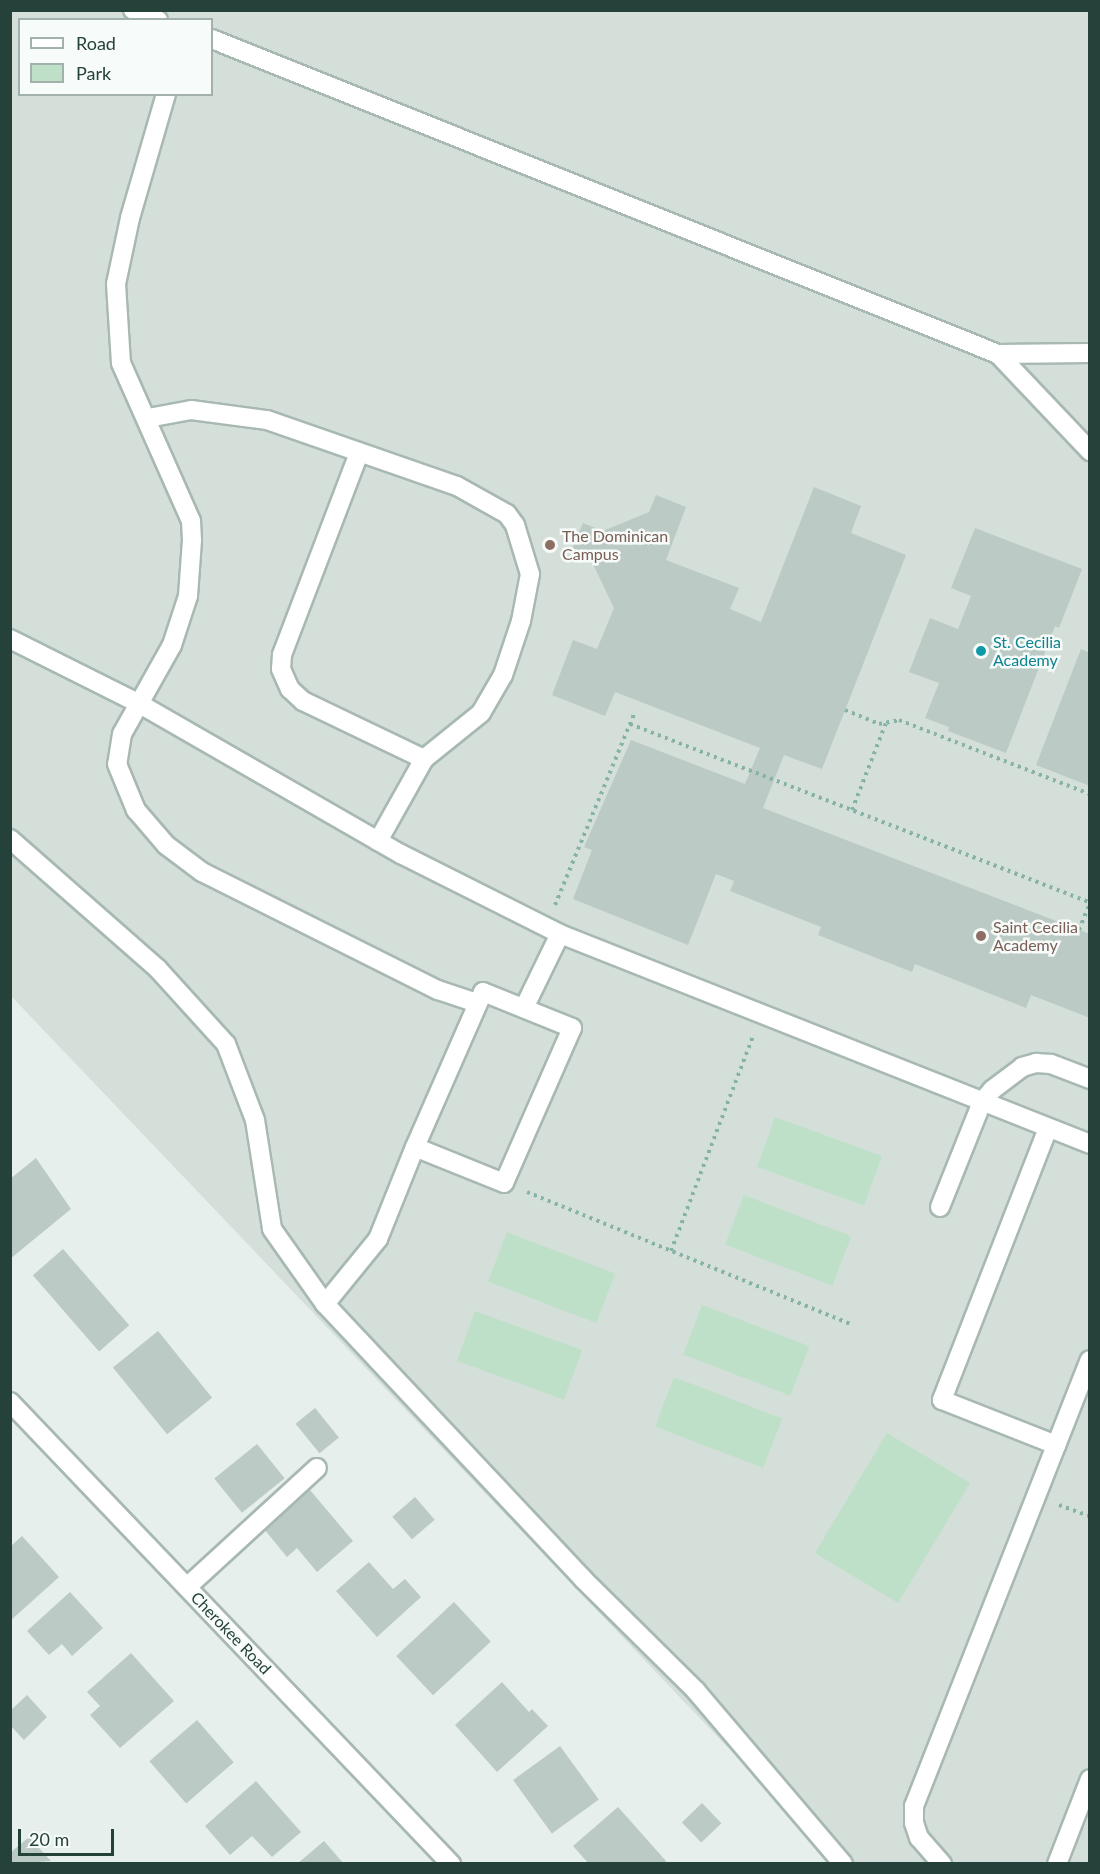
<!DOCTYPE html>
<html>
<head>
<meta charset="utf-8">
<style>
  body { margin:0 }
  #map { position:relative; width:1100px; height:1874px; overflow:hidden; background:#e6efeb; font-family:Lato,sans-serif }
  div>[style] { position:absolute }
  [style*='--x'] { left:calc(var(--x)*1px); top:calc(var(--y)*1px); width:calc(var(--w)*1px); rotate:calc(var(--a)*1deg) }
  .built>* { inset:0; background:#d4dfda }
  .green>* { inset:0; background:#bfe0c8; transform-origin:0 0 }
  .building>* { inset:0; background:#bbcac4; transform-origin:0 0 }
  .path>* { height:4px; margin-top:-2px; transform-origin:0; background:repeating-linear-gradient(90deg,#86b3a5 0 3px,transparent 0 7.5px) }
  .roads { filter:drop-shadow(2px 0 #a8b8b2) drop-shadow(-2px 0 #a8b8b2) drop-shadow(0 2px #a8b8b2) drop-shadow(0 -2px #a8b8b2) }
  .service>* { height:18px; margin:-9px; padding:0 9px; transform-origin:9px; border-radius:9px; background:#fff }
  .tertiary>* { height:18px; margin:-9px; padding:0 9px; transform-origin:9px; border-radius:9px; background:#fff }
  .dots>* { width:16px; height:16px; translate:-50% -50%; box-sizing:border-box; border:3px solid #f7fbf9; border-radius:50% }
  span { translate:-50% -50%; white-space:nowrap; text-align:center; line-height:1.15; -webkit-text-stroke:5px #f7fbf9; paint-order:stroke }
  .education-label { font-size:16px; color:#785e54 }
  .left { translate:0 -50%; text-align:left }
  .culture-label { font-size:16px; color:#0d838f }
  .street-label { font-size:16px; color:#24423a }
  .frame { position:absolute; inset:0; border:12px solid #24423a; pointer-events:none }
  .legend { position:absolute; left:18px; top:18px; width:195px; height:78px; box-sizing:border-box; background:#f7fbf9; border:2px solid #a3b1ad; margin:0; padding:8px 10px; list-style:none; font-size:18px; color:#24423a }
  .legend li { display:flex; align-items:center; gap:12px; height:30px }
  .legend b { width:30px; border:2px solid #a3b1ad }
  .scale { position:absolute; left:18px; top:1829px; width:96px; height:27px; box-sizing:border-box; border:3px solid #24423a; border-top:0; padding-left:8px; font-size:18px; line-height:21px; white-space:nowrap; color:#24423a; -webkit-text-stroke:4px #f7fbf9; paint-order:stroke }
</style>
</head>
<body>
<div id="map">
  <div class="built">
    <i style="clip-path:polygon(evenodd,11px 11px,1089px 11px,1089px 1863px,838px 1863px,11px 996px,11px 11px,20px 20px,212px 20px,212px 94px,20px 94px,20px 20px)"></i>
  </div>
  <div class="green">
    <i style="left:775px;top:1117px;width:114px;height:53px;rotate:20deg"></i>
    <i style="left:744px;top:1195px;width:115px;height:53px;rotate:21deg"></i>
    <i style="left:507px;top:1232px;width:116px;height:53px;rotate:21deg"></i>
    <i style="left:702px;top:1305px;width:115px;height:53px;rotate:21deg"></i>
    <i style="left:475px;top:1311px;width:114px;height:53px;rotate:20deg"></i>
    <i style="left:674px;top:1377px;width:116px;height:53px;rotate:21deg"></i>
    <i style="left:887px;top:1433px;width:97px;height:140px;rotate:31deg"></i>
  </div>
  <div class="building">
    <i style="clip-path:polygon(814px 487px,861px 506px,851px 533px,906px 555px,822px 769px,784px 755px,763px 808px,1090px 934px,1090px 1018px,1031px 995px,1026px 1008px,915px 964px,912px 972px,818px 935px,821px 927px,730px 891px,734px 881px,716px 874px,688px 945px,573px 899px,592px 850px,584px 847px,631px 740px,745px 784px,760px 748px,615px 692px,605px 716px,552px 695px,573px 640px,597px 649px,614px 608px,591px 560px,571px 552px,583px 523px,603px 531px,649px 512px,656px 495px,686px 507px,666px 560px,739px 588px,730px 609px,761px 622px)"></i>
    <i style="clip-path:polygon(975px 528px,1082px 569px,1059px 628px,1055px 626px,1006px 753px,948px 731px,949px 727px,925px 718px,939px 683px,909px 672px,930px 618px,958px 629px,971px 596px,951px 588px)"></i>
    <i style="clip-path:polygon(1081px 649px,1090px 653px,1090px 786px,1036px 765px)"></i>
    <i style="clip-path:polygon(36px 1158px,71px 1209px,10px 1259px,10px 1179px)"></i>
    <i style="left:63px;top:1249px;width:101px;height:40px;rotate:49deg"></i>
    <i style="left:158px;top:1331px;width:86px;height:58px;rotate:51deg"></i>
    <i style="left:315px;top:1408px;width:38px;height:25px;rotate:51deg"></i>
    <i style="left:257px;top:1444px;width:44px;height:55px;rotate:51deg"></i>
    <i style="clip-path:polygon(310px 1490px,353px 1541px,317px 1572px,297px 1548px,287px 1557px,264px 1529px)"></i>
    <i style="left:415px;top:1497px;width:30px;height:30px;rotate:49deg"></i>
    <i style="clip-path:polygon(22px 1536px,59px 1577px,10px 1621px,10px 1547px)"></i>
    <i style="clip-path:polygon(369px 1562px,393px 1589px,405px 1579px,421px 1597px,377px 1637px,336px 1591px)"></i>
    <i style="clip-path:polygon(70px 1592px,103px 1628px,72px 1656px,62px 1644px,49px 1655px,27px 1631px)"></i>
    <i style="left:454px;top:1602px;width:54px;height:79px;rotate:47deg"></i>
    <i style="clip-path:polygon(131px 1653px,174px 1701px,120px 1748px,90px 1715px,100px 1706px,87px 1692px)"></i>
    <i style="clip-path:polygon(502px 1682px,529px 1712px,532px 1709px,548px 1726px,497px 1772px,455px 1725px)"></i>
    <i style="clip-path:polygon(27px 1695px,47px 1717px,24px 1740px,10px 1725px,10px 1711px)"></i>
    <i style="left:197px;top:1720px;width:56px;height:63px;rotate:49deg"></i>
    <i style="left:560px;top:1746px;width:66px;height:58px;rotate:54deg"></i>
    <i style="clip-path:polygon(256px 1781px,301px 1832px,272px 1857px,252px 1836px,230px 1855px,205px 1826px)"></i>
    <i style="left:702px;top:1803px;width:28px;height:28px;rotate:46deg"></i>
    <i style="clip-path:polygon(618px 1807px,666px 1861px,663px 1864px,589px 1864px,573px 1846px)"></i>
    <i style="clip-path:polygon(29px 1837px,51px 1861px,10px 1864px,10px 1853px)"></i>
    <i style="clip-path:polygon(324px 1841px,344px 1864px,297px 1864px)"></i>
  </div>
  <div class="path">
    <i style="--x:845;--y:710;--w:37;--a:22"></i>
    <i style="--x:879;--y:724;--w:20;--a:-11"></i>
    <i style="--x:899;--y:720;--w:205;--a:21.2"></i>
    <i style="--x:630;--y:724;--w:493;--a:21.2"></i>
    <i style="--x:852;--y:810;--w:93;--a:-68.7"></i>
    <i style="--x:555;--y:905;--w:207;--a:-67.5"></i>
    <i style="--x:1079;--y:930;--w:29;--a:-68"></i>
    <i style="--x:527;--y:1192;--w:349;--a:22.2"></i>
    <i style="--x:671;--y:1251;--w:230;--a:-69.1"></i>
    <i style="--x:1059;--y:1505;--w:33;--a:20"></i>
  </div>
  <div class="roads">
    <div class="service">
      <i style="--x:133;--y:10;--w:27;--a:22"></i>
      <i style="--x:212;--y:39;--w:847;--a:21.84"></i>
      <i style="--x:998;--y:354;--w:92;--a:-0.6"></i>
      <i style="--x:166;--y:94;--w:129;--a:106.2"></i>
      <i style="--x:130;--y:218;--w:67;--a:102"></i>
      <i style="--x:116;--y:284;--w:79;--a:86.4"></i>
      <i style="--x:121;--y:363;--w:173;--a:66.1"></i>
      <i style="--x:191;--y:521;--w:19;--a:87"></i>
      <i style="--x:192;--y:540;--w:56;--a:94.1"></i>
      <i style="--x:188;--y:596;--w:52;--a:108.1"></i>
      <i style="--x:172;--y:645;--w:102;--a:119.3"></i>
      <i style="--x:122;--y:734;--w:30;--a:99"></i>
      <i style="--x:117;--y:764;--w:50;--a:67.6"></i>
      <i style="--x:136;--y:810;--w:46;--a:49.4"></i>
      <i style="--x:166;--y:845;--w:45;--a:36.9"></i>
      <i style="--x:202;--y:872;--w:264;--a:26.6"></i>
      <i style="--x:438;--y:990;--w:41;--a:18.4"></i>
      <i style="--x:998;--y:354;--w:134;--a:46.5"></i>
      <i style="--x:148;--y:418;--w:44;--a:-10.5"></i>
      <i style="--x:191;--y:410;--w:77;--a:7.5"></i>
      <i style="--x:267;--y:420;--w:201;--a:19.2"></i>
      <i style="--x:457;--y:486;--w:57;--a:29.2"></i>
      <i style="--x:507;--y:514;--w:14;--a:54"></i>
      <i style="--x:515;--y:525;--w:51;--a:73"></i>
      <i style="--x:530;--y:574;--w:48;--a:100.8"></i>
      <i style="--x:521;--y:621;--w:57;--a:108.4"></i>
      <i style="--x:503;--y:675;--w:44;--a:120.1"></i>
      <i style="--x:481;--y:713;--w:73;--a:141.1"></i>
      <i style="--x:424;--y:759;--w:94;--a:119.3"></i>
      <i style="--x:359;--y:453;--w:216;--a:110.9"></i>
      <i style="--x:282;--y:655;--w:14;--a:94"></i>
      <i style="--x:281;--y:669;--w:22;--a:66"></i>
      <i style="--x:290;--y:689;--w:18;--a:43"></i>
      <i style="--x:303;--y:701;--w:134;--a:25.6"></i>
      <i style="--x:10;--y:639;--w:143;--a:26.6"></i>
      <i style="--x:138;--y:703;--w:303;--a:29.9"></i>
      <i style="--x:401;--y:854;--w:178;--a:26.7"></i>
      <i style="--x:560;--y:934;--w:570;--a:21.61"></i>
      <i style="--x:10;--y:839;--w:196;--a:41.3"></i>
      <i style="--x:157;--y:968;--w:103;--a:47.8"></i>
      <i style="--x:226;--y:1044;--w:81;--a:69.1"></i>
      <i style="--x:255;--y:1120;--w:110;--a:81.1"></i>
      <i style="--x:272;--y:1229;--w:92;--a:54.8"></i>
      <i style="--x:325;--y:1304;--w:377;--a:46.8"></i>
      <i style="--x:583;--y:1579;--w:159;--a:44.7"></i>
      <i style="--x:696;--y:1691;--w:227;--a:49.6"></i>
      <i style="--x:524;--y:1008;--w:82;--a:-64.1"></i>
      <i style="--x:1048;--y:1128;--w:292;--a:111.3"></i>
      <i style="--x:942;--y:1400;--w:123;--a:21.5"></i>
      <i style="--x:940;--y:1207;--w:113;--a:-68.2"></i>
      <i style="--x:982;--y:1102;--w:16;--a:-50"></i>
      <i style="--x:992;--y:1090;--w:38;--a:-37"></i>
      <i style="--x:1022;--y:1067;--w:15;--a:-16"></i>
      <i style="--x:1036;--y:1063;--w:15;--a:4"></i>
      <i style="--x:1051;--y:1064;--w:42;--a:21"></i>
      <i style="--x:325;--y:1304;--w:84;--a:-50.8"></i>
      <i style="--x:378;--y:1239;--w:99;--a:-68.1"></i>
      <i style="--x:415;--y:1147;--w:169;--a:-66.3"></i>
      <i style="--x:483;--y:992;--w:96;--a:22"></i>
      <i style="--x:572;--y:1028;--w:169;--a:113.7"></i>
      <i style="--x:504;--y:1183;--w:96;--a:-158"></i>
      <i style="--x:187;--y:1587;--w:176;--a:-42.5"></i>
      <i style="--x:942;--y:1864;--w:35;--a:-131"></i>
      <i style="--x:919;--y:1838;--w:16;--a:-108"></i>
      <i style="--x:914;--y:1823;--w:17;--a:-90"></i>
      <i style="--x:914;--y:1806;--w:479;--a:-68.5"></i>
      <i style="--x:1057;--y:1864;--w:91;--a:-68.8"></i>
    </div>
    <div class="tertiary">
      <i style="--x:10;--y:1402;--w:639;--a:46.33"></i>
    </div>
  </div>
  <div class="dots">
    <i style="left:550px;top:545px;background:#8d6e63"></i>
    <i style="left:981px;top:651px;background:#0f9aa8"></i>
    <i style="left:981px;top:936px;background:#8d6e63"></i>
  </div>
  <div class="education-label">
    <span class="left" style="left:562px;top:545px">The Dominican<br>Campus</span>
    <span class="left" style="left:993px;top:936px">Saint Cecilia<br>Academy</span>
  </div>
  <div class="culture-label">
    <span class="left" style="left:993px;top:651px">St. Cecilia<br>Academy</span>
  </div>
  <div class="street-label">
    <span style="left:231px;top:1633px;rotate:46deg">Cherokee Road</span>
  </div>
  <div class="frame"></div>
  <ul class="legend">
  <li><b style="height:8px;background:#fff"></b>Road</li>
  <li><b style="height:16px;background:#bfe0c8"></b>Park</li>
  </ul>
  <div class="scale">20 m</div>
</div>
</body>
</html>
